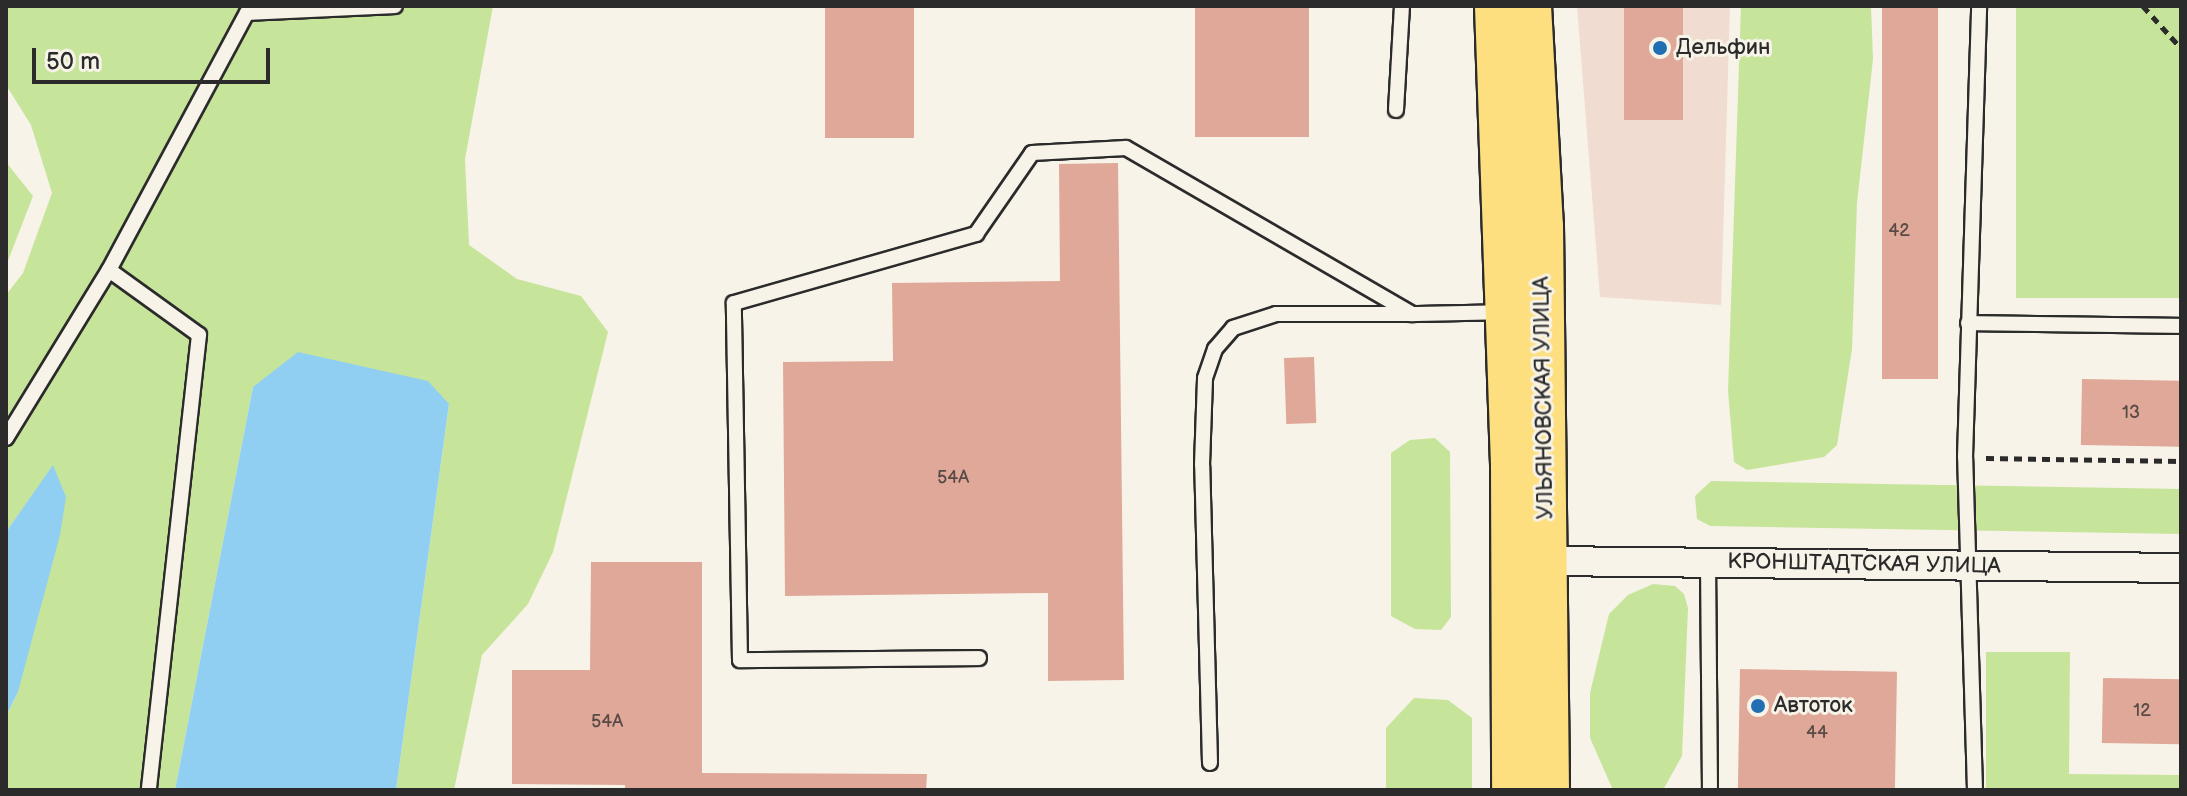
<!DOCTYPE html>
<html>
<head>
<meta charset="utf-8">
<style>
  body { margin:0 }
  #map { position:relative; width:2187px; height:796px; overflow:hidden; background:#f7f3e8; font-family:"Balsamiq Sans",sans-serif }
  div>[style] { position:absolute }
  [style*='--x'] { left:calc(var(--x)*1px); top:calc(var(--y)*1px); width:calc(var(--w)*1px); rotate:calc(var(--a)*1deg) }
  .built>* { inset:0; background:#f0dcd0 }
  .green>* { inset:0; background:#c7e49b; transform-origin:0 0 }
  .water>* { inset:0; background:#91cff2 }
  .building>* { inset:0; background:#e0a898; transform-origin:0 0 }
  .path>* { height:5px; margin-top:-2.5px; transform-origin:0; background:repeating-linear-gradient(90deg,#2b2b2b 0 8px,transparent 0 14px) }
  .roads { filter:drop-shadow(2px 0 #2b2b2b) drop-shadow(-2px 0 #2b2b2b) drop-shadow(0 2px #2b2b2b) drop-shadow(0 -2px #2b2b2b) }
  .lane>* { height:14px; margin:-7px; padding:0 7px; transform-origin:7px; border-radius:7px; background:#f7f3e8 }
  .street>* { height:28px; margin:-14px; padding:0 14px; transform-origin:14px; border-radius:14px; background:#f7f3e8 }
  .highway>* { height:44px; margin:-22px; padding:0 22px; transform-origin:22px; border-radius:22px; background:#fddf80 }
  .dots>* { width:22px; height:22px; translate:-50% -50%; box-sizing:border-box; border:4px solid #f7f3e8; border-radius:50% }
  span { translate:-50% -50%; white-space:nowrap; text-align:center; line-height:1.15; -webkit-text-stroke:6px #f7f3e8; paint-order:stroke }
  .number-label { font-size:18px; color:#584a46 }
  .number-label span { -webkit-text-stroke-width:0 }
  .poi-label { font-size:22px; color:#2b2b2b }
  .left { translate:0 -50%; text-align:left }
  .street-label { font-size:22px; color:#2b2b2b }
  .frame { position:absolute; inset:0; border:8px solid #2b2b2b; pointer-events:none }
  .scale { position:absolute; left:32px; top:48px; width:238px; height:36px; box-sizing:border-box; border:4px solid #2b2b2b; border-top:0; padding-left:10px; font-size:24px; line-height:28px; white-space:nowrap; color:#2b2b2b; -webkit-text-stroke:6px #f7f3e8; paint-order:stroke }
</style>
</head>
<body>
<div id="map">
  <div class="built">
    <i style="clip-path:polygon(1577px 6px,1730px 6px,1721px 305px,1600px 297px)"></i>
  </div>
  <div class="green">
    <i style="clip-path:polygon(6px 6px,493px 6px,465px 159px,469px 245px,517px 279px,581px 296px,608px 332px,553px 552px,528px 604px,482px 655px,454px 790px,396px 790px,449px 404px,253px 387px,175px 790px,6px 790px,6px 716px,18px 692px,53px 466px,6px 532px,6px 295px,23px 273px,52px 193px,31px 125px,6px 85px)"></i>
    <i style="clip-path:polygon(1741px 6px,1871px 6px,1873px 59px,1857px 203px,1852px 349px,1837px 445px,1824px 457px,1747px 470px,1734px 462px,1728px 391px)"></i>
    <i style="left:2016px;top:6px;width:165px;height:292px"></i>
    <i style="clip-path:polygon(6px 162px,33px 196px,6px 266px)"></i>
    <i style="clip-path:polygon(1435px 438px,1450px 452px,1451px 617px,1441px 630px,1415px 629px,1391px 616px,1391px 453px,1410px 440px)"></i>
    <i style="clip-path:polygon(1711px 481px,2181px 489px,2181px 534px,1710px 526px,1697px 519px,1695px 496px)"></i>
    <i style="clip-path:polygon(1653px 584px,1675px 586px,1684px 594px,1688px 608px,1682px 756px,1663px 790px,1613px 790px,1590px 738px,1590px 693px,1609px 614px,1628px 595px)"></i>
    <i style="clip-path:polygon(1986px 652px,2070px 652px,2069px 774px,2181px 775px,2181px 790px,1986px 790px)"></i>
    <i style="clip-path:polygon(1414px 698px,1448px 700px,1472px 718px,1472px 790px,1386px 790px,1386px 728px)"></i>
  </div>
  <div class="water">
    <i style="clip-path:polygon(298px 352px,428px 381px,449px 404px,396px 790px,175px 790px,253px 387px)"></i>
    <i style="clip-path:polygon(53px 465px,66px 497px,60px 535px,18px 692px,6px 716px,6px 532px)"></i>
  </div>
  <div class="building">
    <i style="left:825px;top:6px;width:89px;height:132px"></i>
    <i style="left:1195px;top:6px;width:114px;height:131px"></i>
    <i style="left:1624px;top:6px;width:59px;height:114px"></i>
    <i style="left:1882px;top:6px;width:56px;height:373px"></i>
    <i style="clip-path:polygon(1118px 163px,1124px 680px,1048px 681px,1048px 593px,785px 596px,783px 362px,893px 361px,892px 283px,1060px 281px,1059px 164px)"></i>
    <i style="left:1314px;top:357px;width:66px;height:30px;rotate:88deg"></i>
    <i style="left:2082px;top:379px;width:99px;height:66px;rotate:1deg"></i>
    <i style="clip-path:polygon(591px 562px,702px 562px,702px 773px,927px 774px,926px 790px,625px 790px,625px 785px,512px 784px,512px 670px,590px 670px)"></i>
    <i style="left:1740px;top:669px;width:157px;height:121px;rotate:1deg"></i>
    <i style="left:2103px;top:678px;width:78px;height:65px;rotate:1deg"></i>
  </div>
  <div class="path">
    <i style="--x:2143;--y:6;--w:57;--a:47.9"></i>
    <i style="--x:1986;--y:458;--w:195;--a:0.9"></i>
  </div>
  <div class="roads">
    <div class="lane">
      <i style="--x:1396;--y:110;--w:104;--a:-86.7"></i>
      <i style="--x:109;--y:270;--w:111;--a:35.8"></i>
      <i style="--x:199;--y:335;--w:458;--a:96.3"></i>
      <i style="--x:1968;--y:323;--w:213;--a:0.8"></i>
      <i style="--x:6;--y:438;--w:197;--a:-58.5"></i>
      <i style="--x:109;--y:270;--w:292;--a:-61.8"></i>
      <i style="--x:247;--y:13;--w:148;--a:-2.7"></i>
      <i style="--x:1708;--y:562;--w:228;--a:89.5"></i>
      <i style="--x:979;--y:658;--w:239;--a:179.5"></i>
      <i style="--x:740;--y:660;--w:357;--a:-91"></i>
      <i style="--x:734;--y:303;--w:252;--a:-15.9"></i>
      <i style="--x:976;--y:234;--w:98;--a:-55.3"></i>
      <i style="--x:1032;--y:153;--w:94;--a:-3"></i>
      <i style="--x:1126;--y:148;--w:331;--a:30.1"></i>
      <i style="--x:1412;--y:314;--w:93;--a:-1.2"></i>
      <i style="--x:1210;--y:763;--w:298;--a:-91.5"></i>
      <i style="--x:1202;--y:465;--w:87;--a:-88"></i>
      <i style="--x:1205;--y:378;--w:31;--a:-71"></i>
      <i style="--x:1215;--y:349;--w:28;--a:-49"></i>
      <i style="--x:1233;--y:328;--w:45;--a:-18"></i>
      <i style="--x:1276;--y:314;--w:135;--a:0"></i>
      <i style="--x:1975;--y:790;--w:333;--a:-91.7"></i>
      <i style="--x:1965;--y:457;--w:451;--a:-88.2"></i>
    </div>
    <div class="street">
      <i style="--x:1547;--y:561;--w:634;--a:0.63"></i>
    </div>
    <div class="highway">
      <i style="--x:1497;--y:6;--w:458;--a:88"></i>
      <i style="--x:1513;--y:464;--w:326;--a:89.8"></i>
      <i style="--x:1529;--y:6;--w:220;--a:86.9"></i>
      <i style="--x:1541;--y:226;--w:564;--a:89.39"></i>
    </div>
  </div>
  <div class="dots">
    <i style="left:1660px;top:48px;background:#1f6fb2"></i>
    <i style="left:1758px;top:706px;background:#1f6fb2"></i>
  </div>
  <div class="number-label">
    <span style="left:1899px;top:231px">42</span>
    <span style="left:2131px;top:413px">13</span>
    <span style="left:953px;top:478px">54А</span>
    <span style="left:2142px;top:711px">12</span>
    <span style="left:607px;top:722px">54А</span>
    <span style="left:1817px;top:733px">44</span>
  </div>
  <div class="poi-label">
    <span class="left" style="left:1676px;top:48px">Дельфин</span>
    <span class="left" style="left:1774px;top:706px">Автоток</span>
  </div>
  <div class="street-label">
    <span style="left:1544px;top:398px;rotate:-91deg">УЛЬЯНОВСКАЯ УЛИЦА</span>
    <span style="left:1864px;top:564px;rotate:1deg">КРОНШТАДТСКАЯ УЛИЦА</span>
  </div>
  <div class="frame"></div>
  <div class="scale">50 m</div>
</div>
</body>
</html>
